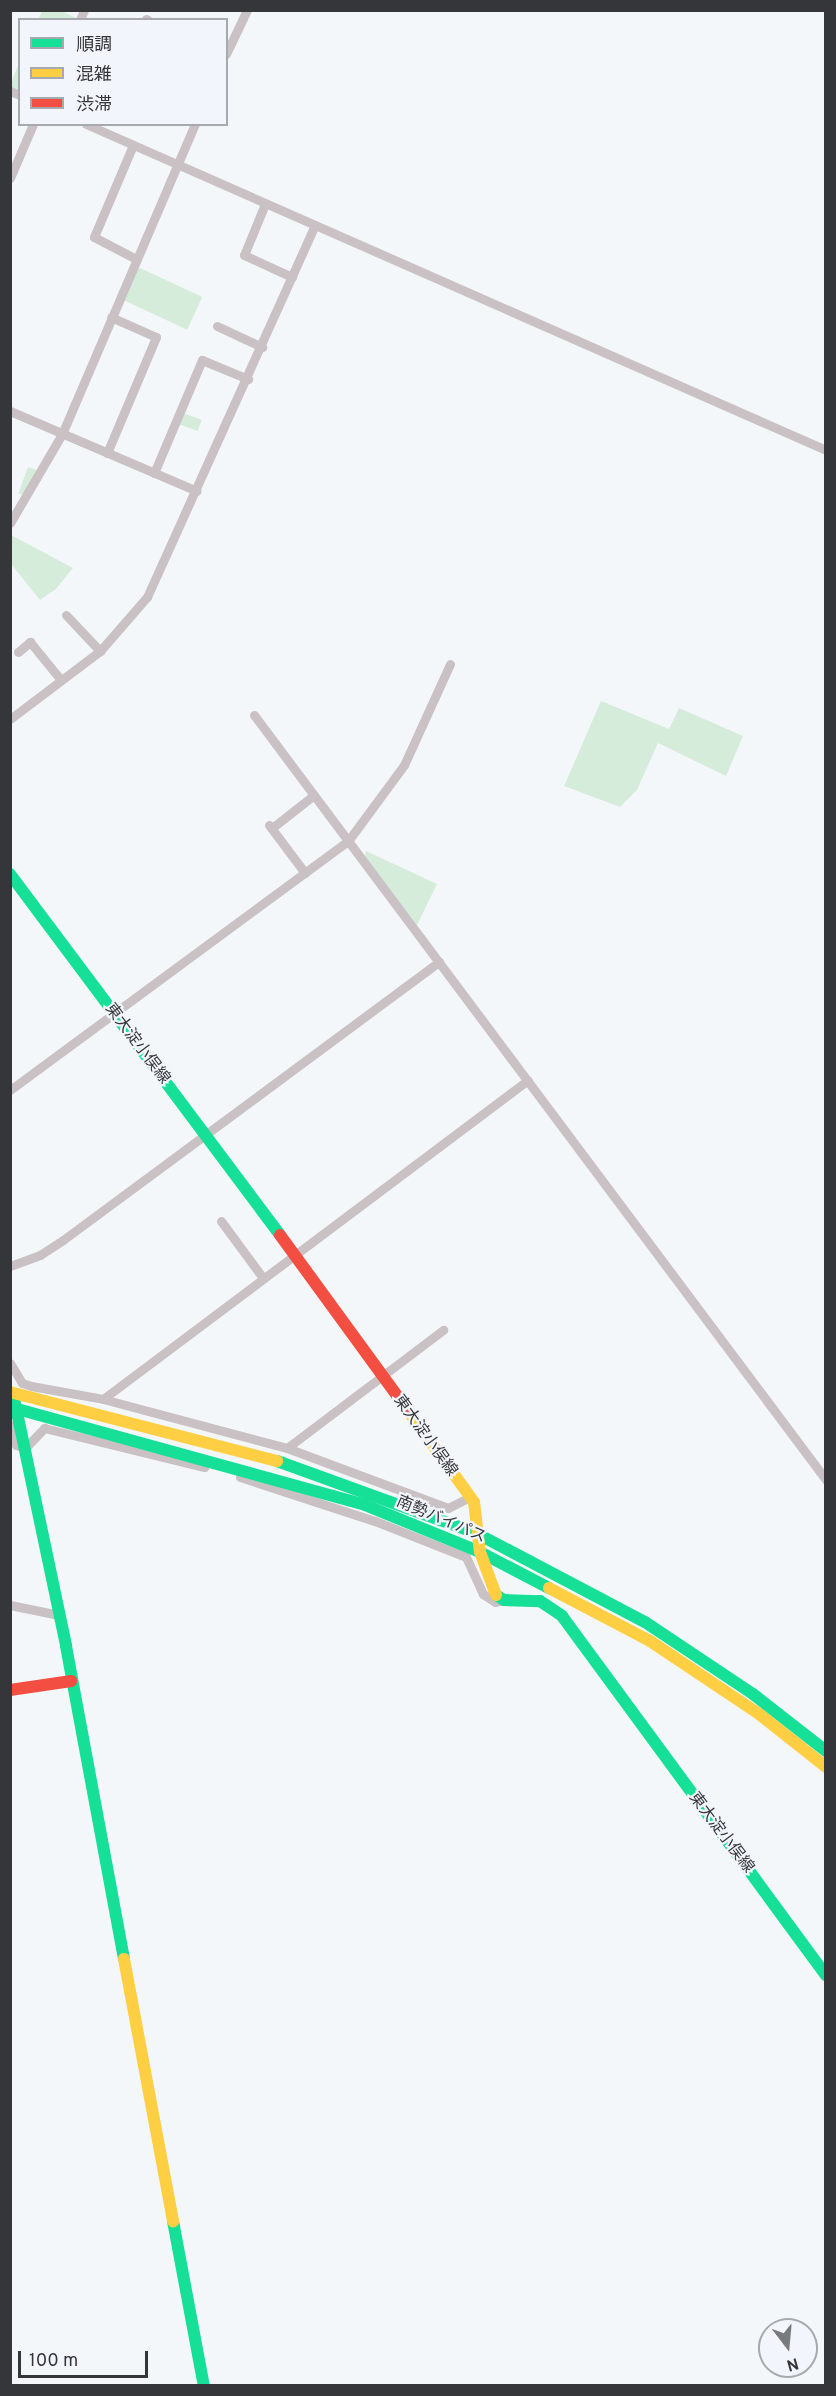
<!DOCTYPE html>
<html>
<head>
<meta charset="utf-8">
<style>
  body { margin:0 }
  #map { position:relative; width:836px; height:2396px; overflow:hidden; background:#f4f7fa; font-family:Overpass,"Noto Sans JP",sans-serif }
  div>[style] { position:absolute }
  [style*='--x'] { left:calc(var(--x)*1px); top:calc(var(--y)*1px); width:calc(var(--w)*1px); rotate:calc(var(--a)*1deg) }
  .green>* { inset:0; background:#d6ecdb; transform-origin:0 0 }
  .street>* { height:9px; margin:-4.5px; padding:0 4.5px; transform-origin:4.5px; border-radius:4.5px; background:#cac1c4 }
  .fast>* { height:12px; margin:-6px; padding:0 6px; transform-origin:6px; border-radius:6px; background:#16e098 }
  .slow>* { height:12px; margin:-6px; padding:0 6px; transform-origin:6px; border-radius:6px; background:#ffcf43 }
  .jam>* { height:12px; margin:-6px; padding:0 6px; transform-origin:6px; border-radius:6px; background:#f24e42 }
  span { translate:-50% -50%; white-space:nowrap; text-align:center; line-height:1.15; -webkit-text-stroke:4.5px #f2f6fc; paint-order:stroke }
  .street-label { font-size:16px; color:#353639 }
  .frame { position:absolute; inset:0; border:12px solid #353639; pointer-events:none }
  .legend { position:absolute; left:18px; top:18px; width:210px; height:108px; box-sizing:border-box; background:#f2f6fc; border:2px solid #a6a9ae; margin:0; padding:8px 10px; list-style:none; font-size:18px; color:#353639 }
  .legend li { display:flex; align-items:center; gap:12px; height:30px }
  .legend b { width:30px; border:2px solid #a6a9ae }
  .north { position:absolute; left:758px; top:2318px; width:60px; height:60px; box-sizing:border-box; background:#f2f6fc; border:2px solid #a6a9ae; border-radius:50%; rotate:164deg; font-size:16px; font-weight:700; line-height:24px; text-align:center; color:#353639 }
  .north::after { content:''; display:block; margin:auto; width:21px; height:27px; background:#787a7d; clip-path:polygon(50% 0,100% 100%,50% 72%,0 100%) }
  .scale { position:absolute; left:18px; top:2351px; width:130px; height:27px; box-sizing:border-box; border:3px solid #353639; border-top:0; padding-left:8px; font-size:18px; line-height:21px; white-space:nowrap; color:#353639; -webkit-text-stroke:4px #f2f6fc; paint-order:stroke }
</style>
</head>
<body>
<div id="map">
  <div class="green">
    <i style="clip-path:polygon(42px 11px,62px 11px,76px 18px,38px 20px)"></i>
    <i style="clip-path:polygon(19px 63px,19px 93px,11px 89px,11px 83px)"></i>
    <i style="left:138px;top:267px;width:71px;height:36px;rotate:25deg"></i>
    <i style="left:183px;top:413px;width:20px;height:12px;rotate:20deg"></i>
    <i style="left:28px;top:467px;width:12px;height:28px;rotate:20deg"></i>
    <i style="clip-path:polygon(11px 535px,73px 568px,56px 589px,40px 600px,11px 564px)"></i>
    <i style="clip-path:polygon(601px 701px,669px 729px,679px 708px,743px 736px,726px 776px,658px 743px,637px 790px,620px 807px,564px 786px)"></i>
    <i style="clip-path:polygon(366px 851px,437px 884px,417px 925px,365px 857px)"></i>
  </div>
  <div class="street">
    <i style="--x:146;--y:19;--w:2;--a:27"></i>
    <i style="--x:80;--y:20;--w:11;--a:-68"></i>
    <i style="--x:226;--y:54;--w:49;--a:-64.5"></i>
    <i style="--x:10;--y:91;--w:11;--a:22"></i>
    <i style="--x:86;--y:124;--w:809;--a:23.78"></i>
    <i style="--x:133;--y:145;--w:100;--a:113"></i>
    <i style="--x:94;--y:237;--w:47;--a:27.6"></i>
    <i style="--x:10;--y:178;--w:59;--a:-66.9"></i>
    <i style="--x:265;--y:204;--w:55;--a:112.4"></i>
    <i style="--x:244;--y:255;--w:53;--a:24.6"></i>
    <i style="--x:217;--y:326;--w:50;--a:25"></i>
    <i style="--x:10;--y:411;--w:203;--a:23.2"></i>
    <i style="--x:107;--y:453;--w:126;--a:-67.1"></i>
    <i style="--x:156;--y:337;--w:49;--a:-156"></i>
    <i style="--x:154;--y:473;--w:123;--a:-67"></i>
    <i style="--x:202;--y:360;--w:50;--a:22.4"></i>
    <i style="--x:10;--y:523;--w:103;--a:-59.7"></i>
    <i style="--x:62;--y:434;--w:337;--a:-66.8"></i>
    <i style="--x:66;--y:615;--w:50;--a:46.6"></i>
    <i style="--x:18;--y:652;--w:16;--a:-40"></i>
    <i style="--x:30;--y:642;--w:49;--a:50.8"></i>
    <i style="--x:254;--y:715;--w:955;--a:53.21"></i>
    <i style="--x:10;--y:719;--w:113;--a:-37.1"></i>
    <i style="--x:100;--y:651;--w:72;--a:-49"></i>
    <i style="--x:147;--y:597;--w:406;--a:-65.7"></i>
    <i style="--x:269;--y:825;--w:60;--a:53.1"></i>
    <i style="--x:272;--y:828;--w:53;--a:-38.2"></i>
    <i style="--x:10;--y:1090;--w:420;--a:-36.4"></i>
    <i style="--x:348;--y:841;--w:94;--a:-53.6"></i>
    <i style="--x:404;--y:765;--w:111;--a:-65.5"></i>
    <i style="--x:221;--y:1221;--w:71;--a:53.6"></i>
    <i style="--x:10;--y:1266;--w:32;--a:-20"></i>
    <i style="--x:40;--y:1255;--w:27;--a:-33"></i>
    <i style="--x:63;--y:1240;--w:468;--a:-36.5"></i>
    <i style="--x:10;--y:1363;--w:23;--a:59"></i>
    <i style="--x:22;--y:1383;--w:9;--a:18"></i>
    <i style="--x:31;--y:1386;--w:73;--a:10.2"></i>
    <i style="--x:103;--y:1399;--w:190;--a:14.9"></i>
    <i style="--x:287;--y:1448;--w:172;--a:20.4"></i>
    <i style="--x:448;--y:1508;--w:25;--a:-27"></i>
    <i style="--x:103;--y:1399;--w:531;--a:-36.89"></i>
    <i style="--x:10;--y:1425;--w:21;--a:73"></i>
    <i style="--x:16;--y:1445;--w:9;--a:18"></i>
    <i style="--x:25;--y:1448;--w:28;--a:-46"></i>
    <i style="--x:44;--y:1428;--w:165;--a:13.7"></i>
    <i style="--x:287;--y:1448;--w:196;--a:-37.1"></i>
    <i style="--x:240;--y:1477;--w:142;--a:18.1"></i>
    <i style="--x:375;--y:1521;--w:98;--a:21.6"></i>
    <i style="--x:466;--y:1557;--w:41;--a:65.3"></i>
    <i style="--x:483;--y:1594;--w:14;--a:34"></i>
    <i style="--x:495;--y:1602;--w:9;--a:-13"></i>
    <i style="--x:10;--y:1605;--w:50;--a:11.5"></i>
  </div>
  <div class="fast">
    <i style="--x:10;--y:874;--w:451;--a:53.2"></i>
    <i style="--x:15;--y:1403;--w:248;--a:78.1"></i>
    <i style="--x:66;--y:1646;--w:318;--a:79.5"></i>
    <i style="--x:10;--y:1407;--w:368;--a:15.4"></i>
    <i style="--x:365;--y:1505;--w:124;--a:22.2"></i>
    <i style="--x:480;--y:1552;--w:78;--a:27.6"></i>
    <i style="--x:277;--y:1461;--w:212;--a:19.9"></i>
    <i style="--x:476;--y:1533;--w:191;--a:27.8"></i>
    <i style="--x:645;--y:1622;--w:130;--a:33.7"></i>
    <i style="--x:753;--y:1694;--w:93;--a:38"></i>
    <i style="--x:496;--y:1595;--w:9;--a:32"></i>
    <i style="--x:504;--y:1600;--w:36;--a:2"></i>
    <i style="--x:540;--y:1601;--w:27;--a:34"></i>
    <i style="--x:562;--y:1616;--w:446;--a:53.7"></i>
    <i style="--x:173;--y:2221;--w:168;--a:79.4"></i>
  </div>
  <div class="slow">
    <i style="--x:10;--y:1392;--w:276;--a:14.5"></i>
    <i style="--x:409;--y:1412;--w:111;--a:54.2"></i>
    <i style="--x:474;--y:1502;--w:50;--a:83.2"></i>
    <i style="--x:480;--y:1552;--w:46;--a:69.6"></i>
    <i style="--x:549;--y:1588;--w:114;--a:27.7"></i>
    <i style="--x:650;--y:1641;--w:131;--a:33.8"></i>
    <i style="--x:759;--y:1714;--w:85;--a:38.3"></i>
    <i style="--x:124;--y:1959;--w:267;--a:79.4"></i>
  </div>
  <div class="jam">
    <i style="--x:280;--y:1235;--w:219;--a:53.9"></i>
    <i style="--x:10;--y:1690;--w:62;--a:-8.4"></i>
  </div>
  <div class="street-label">
    <span style="left:137px;top:1044px;rotate:53deg">東大淀小俣線</span>
    <span style="left:425px;top:1436px;rotate:54deg">東大淀小俣線</span>
    <span style="left:441px;top:1520px;rotate:23deg">南勢バイパス</span>
    <span style="left:721px;top:1833px;rotate:53deg">東大淀小俣線</span>
  </div>
  <div class="frame"></div>
  <ul class="legend">
  <li><b style="height:8px;background:#16e098"></b>順調</li>
  <li><b style="height:8px;background:#ffcf43"></b>混雑</li>
  <li><b style="height:8px;background:#f24e42"></b>渋滞</li>
  </ul>
  <div class="north">N</div>
  <div class="scale">100 m</div>
</div>
</body>
</html>
